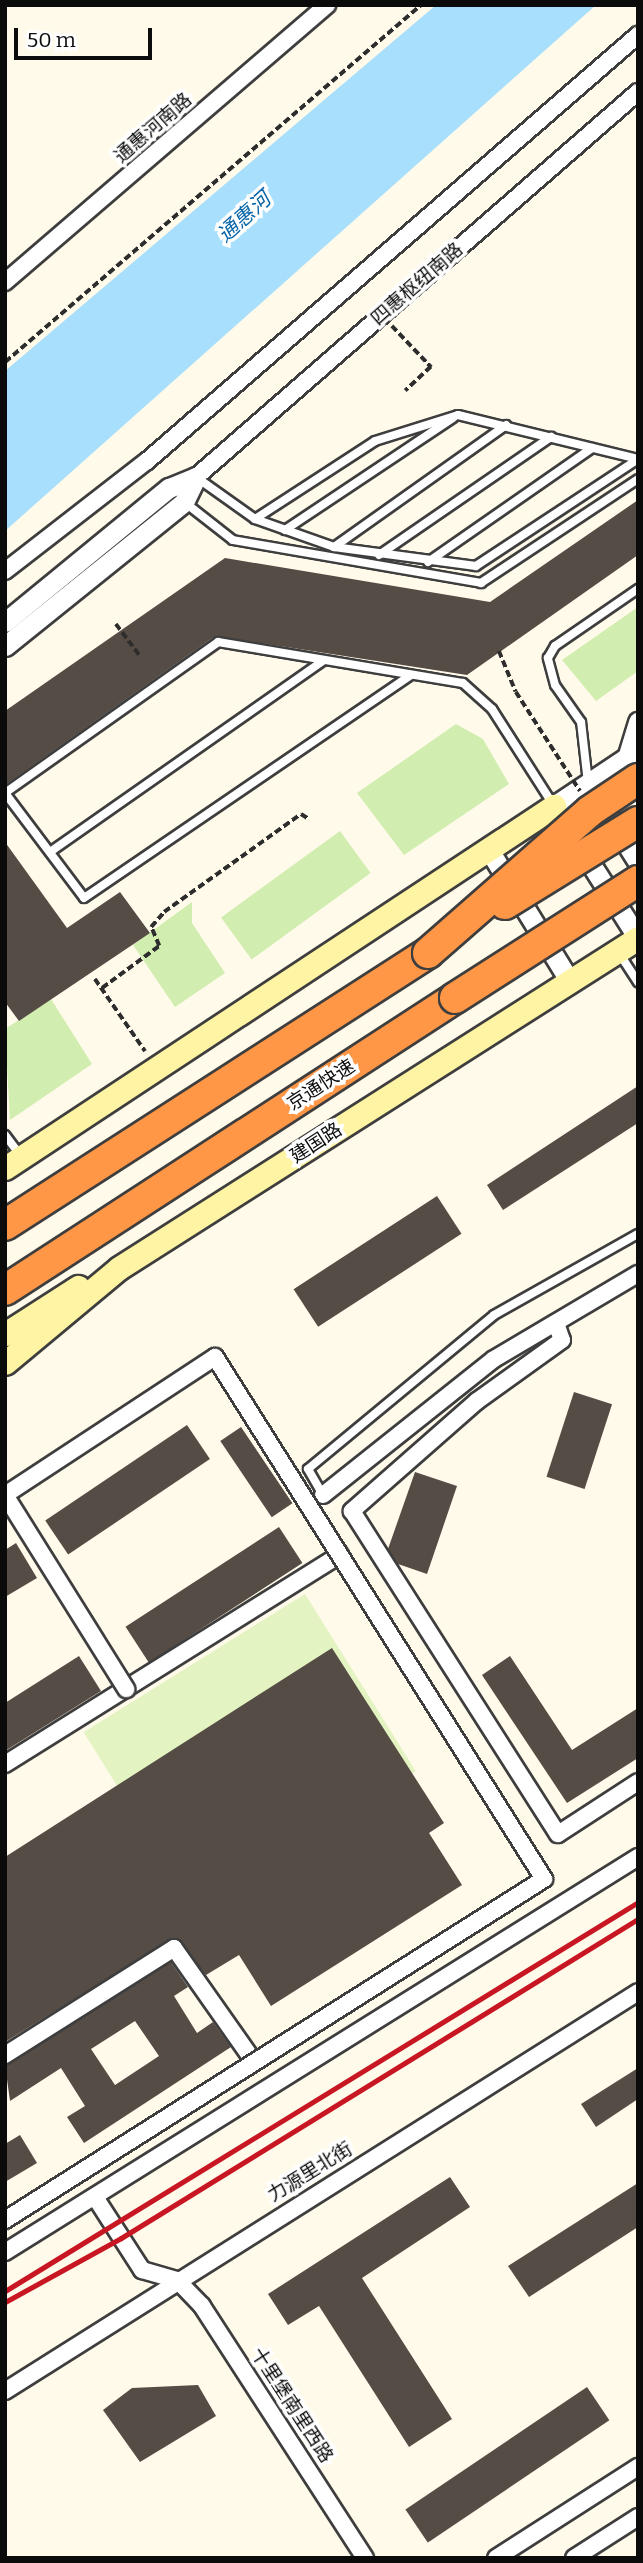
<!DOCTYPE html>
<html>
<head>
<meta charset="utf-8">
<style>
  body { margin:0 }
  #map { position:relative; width:643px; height:2563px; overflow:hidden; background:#fffae9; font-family:Bitter,"Noto Sans SC",serif }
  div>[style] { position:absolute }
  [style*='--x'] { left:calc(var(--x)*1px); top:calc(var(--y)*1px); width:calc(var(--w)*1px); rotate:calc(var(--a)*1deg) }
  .green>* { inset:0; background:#d1edaf; transform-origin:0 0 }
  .pitch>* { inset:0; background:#e3f3c2; transform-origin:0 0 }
  .water>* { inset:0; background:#a8dffc }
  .building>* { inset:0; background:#554c46; transform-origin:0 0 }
  .path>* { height:3.5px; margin-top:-1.75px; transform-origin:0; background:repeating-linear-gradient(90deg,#2d2d2d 0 7px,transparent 0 10.5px) }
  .roads { filter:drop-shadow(2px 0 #3e3e3e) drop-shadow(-2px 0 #3e3e3e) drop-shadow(0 2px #3e3e3e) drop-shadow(0 -2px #3e3e3e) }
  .service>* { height:8px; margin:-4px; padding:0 4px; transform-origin:4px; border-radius:4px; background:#fff }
  .minor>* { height:16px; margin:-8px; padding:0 8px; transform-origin:8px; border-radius:8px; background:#fff }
  .tertiary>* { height:19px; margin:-9.5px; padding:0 9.5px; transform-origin:9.5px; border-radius:9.5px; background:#fff }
  .secondary>* { height:23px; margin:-11.5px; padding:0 11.5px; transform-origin:11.5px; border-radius:11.5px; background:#fff3a4 }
  .motorway>* { height:30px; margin:-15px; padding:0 15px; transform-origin:15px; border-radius:15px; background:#ff9747 }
  .rail>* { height:5px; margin:-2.5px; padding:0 2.5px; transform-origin:2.5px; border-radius:2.5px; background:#c81623 }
  .path-bridge>* { height:3.5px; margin-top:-1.75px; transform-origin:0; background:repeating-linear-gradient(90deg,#2d2d2d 0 7px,transparent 0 10.5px) }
  .bridges { filter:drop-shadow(2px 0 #3e3e3e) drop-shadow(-2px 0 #3e3e3e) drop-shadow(0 2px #3e3e3e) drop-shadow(0 -2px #3e3e3e) }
  .minor-bridge>* { height:16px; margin:-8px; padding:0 8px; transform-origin:8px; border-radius:8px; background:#fff }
  .motorway-bridge>* { height:30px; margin:-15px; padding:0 15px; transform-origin:15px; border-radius:15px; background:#ff9747 }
  span { translate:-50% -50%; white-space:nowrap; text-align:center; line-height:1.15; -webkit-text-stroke:7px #fff; paint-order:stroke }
  .street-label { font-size:19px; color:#0b0b0b }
  .water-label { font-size:21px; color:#0966a8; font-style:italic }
  .frame { position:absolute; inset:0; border:7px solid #0b0b0b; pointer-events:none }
  .scale { position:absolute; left:14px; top:28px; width:138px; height:32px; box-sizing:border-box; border:4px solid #0b0b0b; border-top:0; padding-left:9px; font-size:21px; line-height:24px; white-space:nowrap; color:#0b0b0b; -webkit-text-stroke:5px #fff; paint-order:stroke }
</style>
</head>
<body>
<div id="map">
  <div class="green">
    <i style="clip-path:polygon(638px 607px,638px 671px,596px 701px,562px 660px)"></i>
    <i style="clip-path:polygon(456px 724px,483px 739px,509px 784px,404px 855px,357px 793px)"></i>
    <i style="left:340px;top:831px;width:52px;height:147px;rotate:54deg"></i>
    <i style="clip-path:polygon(192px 902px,192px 923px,225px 973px,175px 1007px,133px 945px)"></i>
    <i style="clip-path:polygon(51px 999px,92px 1064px,10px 1120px,5px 1029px)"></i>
  </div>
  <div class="pitch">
    <i style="left:305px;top:1594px;width:209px;height:261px;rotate:58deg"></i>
  </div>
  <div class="water">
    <i style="clip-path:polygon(436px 5px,596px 5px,5px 531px,5px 371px)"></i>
  </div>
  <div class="building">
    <i style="clip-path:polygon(638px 500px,638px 555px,467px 675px,215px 636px,5px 785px,5px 711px,225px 558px,490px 602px)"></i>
    <i style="clip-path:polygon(5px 842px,67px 928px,120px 892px,150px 933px,19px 1021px,5px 1002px)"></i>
    <i style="clip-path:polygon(638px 1086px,638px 1123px,503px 1210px,487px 1185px)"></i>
    <i style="left:437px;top:1196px;width:45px;height:171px;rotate:57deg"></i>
    <i style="left:574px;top:1392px;width:40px;height:89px;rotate:18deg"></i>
    <i style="left:187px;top:1425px;width:41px;height:171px;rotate:56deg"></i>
    <i style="left:241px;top:1427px;width:92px;height:25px;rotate:56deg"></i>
    <i style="clip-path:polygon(415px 1472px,457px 1486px,427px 1574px,398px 1564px,388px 1549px)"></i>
    <i style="left:279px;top:1527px;width:43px;height:183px;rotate:57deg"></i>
    <i style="clip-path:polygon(16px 1543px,37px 1578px,5px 1597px,5px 1550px)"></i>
    <i style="clip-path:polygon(332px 1648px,444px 1823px,429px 1833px,462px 1885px,271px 2006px,239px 1955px,206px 1975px,173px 1938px,5px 2042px,5px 1857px)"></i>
    <i style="clip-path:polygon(79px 1656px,101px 1691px,5px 1751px,5px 1703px)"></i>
    <i style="clip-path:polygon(510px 1656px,572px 1750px,638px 1708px,638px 1758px,567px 1803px,482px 1675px)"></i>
    <i style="clip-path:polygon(evenodd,171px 1962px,188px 1987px,174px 1996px,197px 2033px,213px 2022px,231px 2047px,84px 2143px,67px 2117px,85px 2106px,61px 2068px,10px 2101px,5px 2065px,171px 1962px,135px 2021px,159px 2056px,115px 2085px,91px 2049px,135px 2021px)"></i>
    <i style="clip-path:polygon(638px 2068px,638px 2099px,596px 2127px,581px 2104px)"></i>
    <i style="clip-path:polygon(20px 2135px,37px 2163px,5px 2182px,5px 2144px)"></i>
    <i style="clip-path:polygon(450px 2177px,470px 2207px,362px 2278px,452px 2419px,409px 2447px,319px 2306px,288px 2325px,268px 2294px)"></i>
    <i style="clip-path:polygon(638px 2183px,638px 2227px,529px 2297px,508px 2266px)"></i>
    <i style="clip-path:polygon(198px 2385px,216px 2416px,140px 2462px,103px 2410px,132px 2388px)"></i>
    <i style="left:587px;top:2387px;width:40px;height:219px;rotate:56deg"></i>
  </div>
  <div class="path">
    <i style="--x:392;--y:326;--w:57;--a:46.4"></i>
    <i style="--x:431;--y:367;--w:35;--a:137"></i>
    <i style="--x:5;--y:362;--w:548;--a:-40.64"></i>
    <i style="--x:116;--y:624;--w:40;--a:53"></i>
    <i style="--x:95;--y:979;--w:88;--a:55.2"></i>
    <i style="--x:102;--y:988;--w:71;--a:-36.4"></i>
    <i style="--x:159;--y:946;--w:21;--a:-113"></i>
    <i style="--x:151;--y:927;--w:20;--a:-49"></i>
    <i style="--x:164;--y:912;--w:168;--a:-35.6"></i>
    <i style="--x:301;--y:814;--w:9;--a:32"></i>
  </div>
  <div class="roads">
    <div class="service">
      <i style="--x:196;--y:477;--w:72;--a:35.4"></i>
      <i style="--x:255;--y:519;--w:84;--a:19.5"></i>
      <i style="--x:334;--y:547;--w:143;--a:7.6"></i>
      <i style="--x:476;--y:566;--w:194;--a:-33.4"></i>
      <i style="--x:183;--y:501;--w:63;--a:38"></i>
      <i style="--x:233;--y:540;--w:252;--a:9.8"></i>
      <i style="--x:481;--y:583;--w:188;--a:-33.5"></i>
      <i style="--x:255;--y:519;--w:143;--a:-33"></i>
      <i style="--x:375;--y:441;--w:87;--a:-17.4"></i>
      <i style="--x:458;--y:415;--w:185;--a:13.7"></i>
      <i style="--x:285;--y:530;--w:202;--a:-33.7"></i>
      <i style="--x:334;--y:547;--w:211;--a:-35.3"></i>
      <i style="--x:379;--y:555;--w:209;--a:-34.5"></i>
      <i style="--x:428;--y:562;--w:200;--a:-34.8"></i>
      <i style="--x:588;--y:783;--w:61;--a:-96.5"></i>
      <i style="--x:581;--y:722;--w:45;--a:-125.1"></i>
      <i style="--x:555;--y:685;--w:28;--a:-105"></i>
      <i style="--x:548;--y:658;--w:14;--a:-60"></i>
      <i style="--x:555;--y:646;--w:101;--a:-34.5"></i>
      <i style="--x:5;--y:793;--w:261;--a:-35.3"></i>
      <i style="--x:218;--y:642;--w:248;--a:9.5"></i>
      <i style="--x:463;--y:683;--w:39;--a:42"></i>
      <i style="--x:492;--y:709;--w:112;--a:57.4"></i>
      <i style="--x:5;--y:793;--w:131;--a:53"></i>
      <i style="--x:84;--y:898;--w:396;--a:-34.3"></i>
      <i style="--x:50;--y:852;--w:333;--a:-35"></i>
      <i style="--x:619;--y:953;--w:35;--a:57"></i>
      <i style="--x:5;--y:1135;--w:25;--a:53"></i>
      <i style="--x:323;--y:1495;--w:30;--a:-120"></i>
      <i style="--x:308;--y:1469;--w:241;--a:-39.6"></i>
      <i style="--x:494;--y:1315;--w:165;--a:-29.4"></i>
    </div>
    <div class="minor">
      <i style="--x:5;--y:282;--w:425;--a:-40.7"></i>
      <i style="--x:196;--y:477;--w:586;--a:-41.06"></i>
      <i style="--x:5;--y:571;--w:180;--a:-37.8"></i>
      <i style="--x:147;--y:461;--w:650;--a:-40.95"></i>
      <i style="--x:556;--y:1323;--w:18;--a:71"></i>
      <i style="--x:562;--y:1340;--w:105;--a:144.3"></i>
      <i style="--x:477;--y:1401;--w:167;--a:138.7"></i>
      <i style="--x:352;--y:1511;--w:383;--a:57.5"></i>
      <i style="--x:558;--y:1834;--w:95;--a:-33"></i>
      <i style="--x:323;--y:1495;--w:218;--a:-38.5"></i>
      <i style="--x:494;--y:1359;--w:167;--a:-30.6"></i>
      <i style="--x:5;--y:1764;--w:395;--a:-32"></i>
      <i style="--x:5;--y:2055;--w:200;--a:-32.3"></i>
      <i style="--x:174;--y:1948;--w:139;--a:54.9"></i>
      <i style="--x:95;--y:2197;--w:87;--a:57.2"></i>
      <i style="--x:142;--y:2270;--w:36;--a:16"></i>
      <i style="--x:177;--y:2280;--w:36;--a:46"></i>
      <i style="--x:202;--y:2306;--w:300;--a:57.1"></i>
      <i style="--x:5;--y:2252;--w:746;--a:-31.96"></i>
      <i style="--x:5;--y:2391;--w:748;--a:-32.22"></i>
      <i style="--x:496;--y:2558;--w:169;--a:-32.7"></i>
      <i style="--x:574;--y:2558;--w:76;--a:-32.6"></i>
    </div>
    <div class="tertiary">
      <i style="--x:5;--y:622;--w:212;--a:-39.3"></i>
      <i style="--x:169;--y:488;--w:29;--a:-22"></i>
      <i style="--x:5;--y:646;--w:230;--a:-38.8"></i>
      <i style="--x:184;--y:502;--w:28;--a:-64"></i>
      <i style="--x:627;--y:758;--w:38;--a:-73"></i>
      <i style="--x:596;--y:796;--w:78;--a:57.5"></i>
      <i style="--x:562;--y:819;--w:15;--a:-122"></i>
      <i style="--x:554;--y:806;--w:101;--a:-33.7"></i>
      <i style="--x:580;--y:847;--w:108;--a:57.5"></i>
      <i style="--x:489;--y:850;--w:153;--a:58.4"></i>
    </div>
    <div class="secondary">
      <i style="--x:5;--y:1168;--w:658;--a:-33.4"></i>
      <i style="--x:5;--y:1334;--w:87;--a:-32.8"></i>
      <i style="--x:5;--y:1363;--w:148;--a:-39.8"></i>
      <i style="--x:119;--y:1268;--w:615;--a:-32.45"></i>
    </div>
    <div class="motorway">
      <i style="--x:5;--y:1225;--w:503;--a:-32.74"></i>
      <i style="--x:5;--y:1290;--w:536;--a:-32.98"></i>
    </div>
  </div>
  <div class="rail">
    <i style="--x:5;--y:2291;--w:743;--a:-31.57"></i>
    <i style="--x:5;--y:2302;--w:132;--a:-28.9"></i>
    <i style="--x:121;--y:2238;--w:607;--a:-31.68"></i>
  </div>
  <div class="path-bridge">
    <i style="--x:499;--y:651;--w:44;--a:67.5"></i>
    <i style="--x:516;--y:692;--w:118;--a:57.1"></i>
  </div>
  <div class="bridges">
    <div class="minor-bridge">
      <i style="--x:5;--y:1495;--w:251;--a:-33.3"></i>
      <i style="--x:215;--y:1357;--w:617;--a:57.78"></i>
      <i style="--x:544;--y:1879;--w:638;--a:147.68"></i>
      <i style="--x:5;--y:1495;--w:229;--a:58"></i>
    </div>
    <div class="motorway-bridge">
      <i style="--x:505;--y:904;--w:156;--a:-31.7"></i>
      <i style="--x:428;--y:953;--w:215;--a:-41.2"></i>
      <i style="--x:590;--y:811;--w:58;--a:-33.7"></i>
      <i style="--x:455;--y:998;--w:217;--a:-32.6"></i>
    </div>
  </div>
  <div class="street-label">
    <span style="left:153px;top:128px;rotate:-41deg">通惠河南路</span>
    <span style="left:417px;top:284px;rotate:-41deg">四惠枢纽南路</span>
    <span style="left:321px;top:1085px;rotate:-33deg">京通快速</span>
    <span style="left:316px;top:1143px;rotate:-33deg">建国路</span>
    <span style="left:310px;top:2172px;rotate:-32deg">力源里北街</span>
    <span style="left:292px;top:2405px;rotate:57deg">十里堡南里西路</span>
  </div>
  <div class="water-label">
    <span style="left:244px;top:217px;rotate:-42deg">通惠河</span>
  </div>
  <div class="frame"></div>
  <div class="scale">50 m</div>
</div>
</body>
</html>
